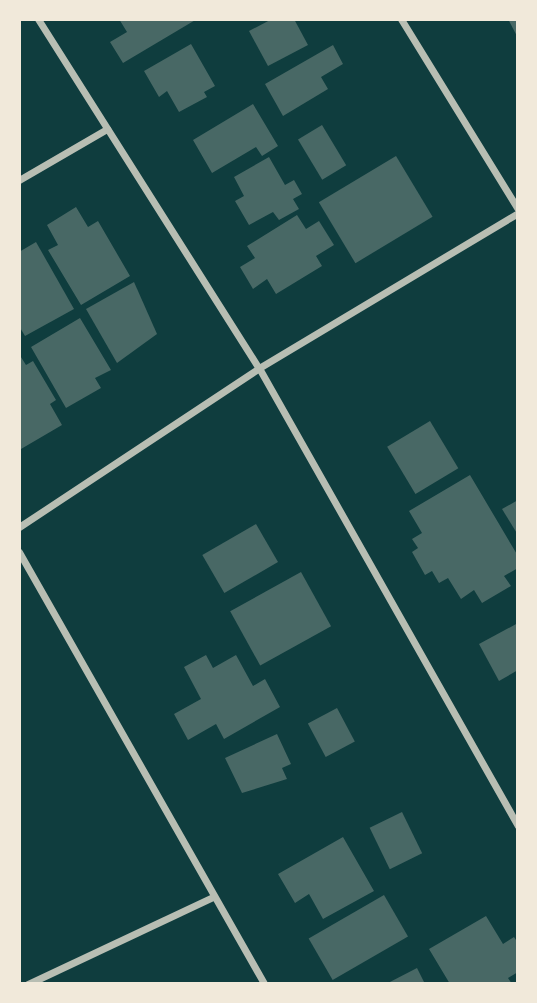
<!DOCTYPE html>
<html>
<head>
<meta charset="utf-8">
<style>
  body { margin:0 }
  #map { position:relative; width:537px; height:1003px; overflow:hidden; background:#0f3d3e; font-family:Poppins,sans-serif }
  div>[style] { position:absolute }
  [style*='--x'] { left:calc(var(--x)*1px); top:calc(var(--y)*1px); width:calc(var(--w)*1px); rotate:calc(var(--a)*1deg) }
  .building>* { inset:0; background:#486865; transform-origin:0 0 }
  .minor>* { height:7px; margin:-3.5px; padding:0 3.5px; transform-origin:3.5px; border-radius:3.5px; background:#b8beb3 }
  span { translate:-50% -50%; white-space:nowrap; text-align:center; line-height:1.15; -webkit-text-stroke:5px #f1e9da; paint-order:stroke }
  .frame { position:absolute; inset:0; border:21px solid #f1e9da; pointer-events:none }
</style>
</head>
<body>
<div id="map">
  <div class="building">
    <i style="clip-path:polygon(119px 19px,197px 19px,123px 63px,110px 42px,127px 32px)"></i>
    <i style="clip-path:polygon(272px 19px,294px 19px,308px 45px,268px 66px,249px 31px)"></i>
    <i style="clip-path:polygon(508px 19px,518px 19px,518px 38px)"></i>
    <i style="clip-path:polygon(191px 44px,215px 86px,204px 92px,207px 97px,179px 112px,167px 91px,159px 97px,144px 71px)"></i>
    <i style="clip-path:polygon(333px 45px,343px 64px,321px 77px,328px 89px,283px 116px,265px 84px)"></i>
    <i style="clip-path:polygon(253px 104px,278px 146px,262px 156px,256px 147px,212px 173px,193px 140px)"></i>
    <i style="left:322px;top:125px;width:47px;height:28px;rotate:59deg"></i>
    <i style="left:396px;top:156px;width:71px;height:90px;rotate:59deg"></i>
    <i style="clip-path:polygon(269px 157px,285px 185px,294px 180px,302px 194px,293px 199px,299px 209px,279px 220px,273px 212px,249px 225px,235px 201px,244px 196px,234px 177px)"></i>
    <i style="clip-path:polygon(76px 207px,88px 227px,98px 221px,130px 276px,81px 305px,48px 250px,58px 245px,47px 225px)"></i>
    <i style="clip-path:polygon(297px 215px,306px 229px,319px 221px,334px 245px,316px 256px,322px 266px,276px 294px,267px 279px,253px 289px,240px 267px,255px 258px,247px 246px)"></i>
    <i style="clip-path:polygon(36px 242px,74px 309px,25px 336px,19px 326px,19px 252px)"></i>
    <i style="clip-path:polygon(134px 282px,157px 334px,117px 363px,86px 309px)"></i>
    <i style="clip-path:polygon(80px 318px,111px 370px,95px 378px,101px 388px,66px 408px,31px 347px)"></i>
    <i style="clip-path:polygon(19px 354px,26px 365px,33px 361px,56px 400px,50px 404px,62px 425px,21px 449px)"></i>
    <i style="left:430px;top:421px;width:55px;height:50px;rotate:59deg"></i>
    <i style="clip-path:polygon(470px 475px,518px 556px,518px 568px,504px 576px,511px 586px,482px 603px,474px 590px,461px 599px,448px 578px,439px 583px,432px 571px,425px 575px,412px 552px,418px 548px,412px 539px,422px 533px,409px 511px)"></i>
    <i style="clip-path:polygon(518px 500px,518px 535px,502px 509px)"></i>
    <i style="left:256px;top:524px;width:44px;height:62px;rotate:60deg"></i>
    <i style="left:301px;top:572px;width:62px;height:81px;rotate:61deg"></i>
    <i style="clip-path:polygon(518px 623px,518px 670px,499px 681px,479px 644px)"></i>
    <i style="clip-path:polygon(206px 655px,213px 668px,236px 655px,253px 686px,265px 679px,280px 707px,224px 739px,216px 724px,188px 740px,174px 714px,201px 699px,184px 667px)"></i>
    <i style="left:337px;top:708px;width:38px;height:33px;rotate:62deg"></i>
    <i style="clip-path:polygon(277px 734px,291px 764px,282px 768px,287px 779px,242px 793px,225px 758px)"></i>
    <i style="left:402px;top:812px;width:46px;height:36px;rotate:64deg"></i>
    <i style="clip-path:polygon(343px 837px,374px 891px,323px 919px,309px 894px,295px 903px,278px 874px)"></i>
    <i style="left:384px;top:895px;width:48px;height:87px;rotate:60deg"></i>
    <i style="clip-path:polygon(486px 916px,503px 944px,514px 937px,518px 943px,518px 972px,508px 978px,512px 984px,450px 984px,429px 949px)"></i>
    <i style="clip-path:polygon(417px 968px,425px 984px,386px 984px)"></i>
  </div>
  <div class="minor">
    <i style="--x:38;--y:19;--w:413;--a:57.7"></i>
    <i style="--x:259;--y:368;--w:526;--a:60.51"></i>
    <i style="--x:401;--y:19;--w:223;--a:58.4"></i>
    <i style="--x:19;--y:180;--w:102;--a:-30.1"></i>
    <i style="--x:19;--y:527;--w:288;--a:-33.5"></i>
    <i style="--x:259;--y:368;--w:302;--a:-30.9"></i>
    <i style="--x:19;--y:552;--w:497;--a:60.4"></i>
    <i style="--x:28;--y:984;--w:204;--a:-25.2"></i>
  </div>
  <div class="frame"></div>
</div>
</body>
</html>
